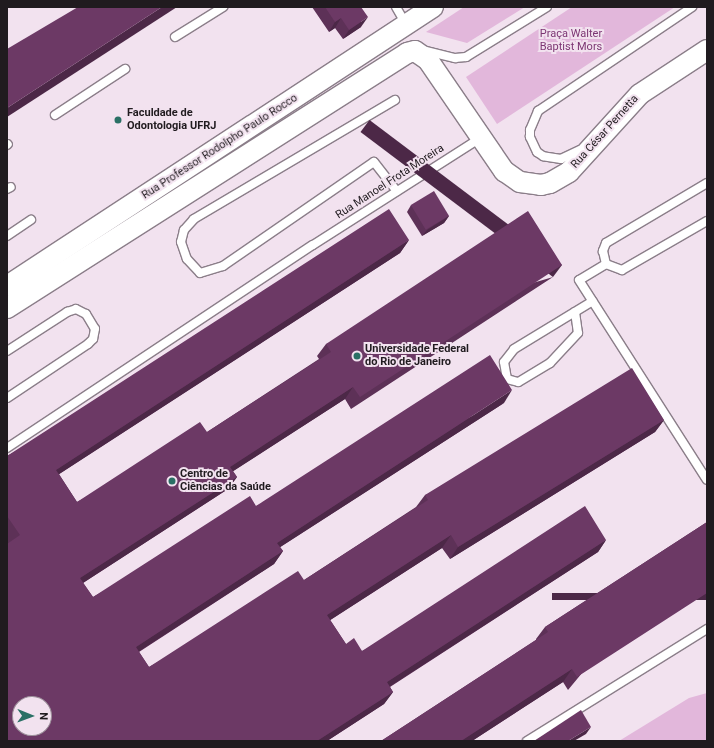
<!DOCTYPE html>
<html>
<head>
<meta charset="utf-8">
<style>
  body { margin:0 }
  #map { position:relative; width:714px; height:748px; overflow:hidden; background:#f2e2ef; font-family:Roboto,sans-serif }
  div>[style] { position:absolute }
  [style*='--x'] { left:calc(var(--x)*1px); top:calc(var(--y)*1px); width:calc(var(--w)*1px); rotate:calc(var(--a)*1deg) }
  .green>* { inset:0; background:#e2b7db }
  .roads { filter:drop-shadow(1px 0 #8b7e89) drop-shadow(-1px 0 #8b7e89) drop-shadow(0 1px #8b7e89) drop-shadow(0 -1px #8b7e89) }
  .service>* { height:8px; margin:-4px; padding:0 4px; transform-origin:4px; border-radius:4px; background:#fff }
  .tertiary>* { height:20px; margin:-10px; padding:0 10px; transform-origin:10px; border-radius:10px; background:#fff }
  .wall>* { inset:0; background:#5d3157 }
  .shaded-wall>* { inset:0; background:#4c2847; transform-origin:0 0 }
  .building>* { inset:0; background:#6c3965; transform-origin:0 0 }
  .dots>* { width:11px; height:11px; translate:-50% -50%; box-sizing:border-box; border:2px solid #f2e2ef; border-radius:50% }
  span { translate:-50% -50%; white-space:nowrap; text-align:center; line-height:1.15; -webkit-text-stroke:4px #f2e2ef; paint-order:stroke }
  .park-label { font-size:11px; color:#7c3673 }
  .poi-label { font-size:11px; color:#201b1f; font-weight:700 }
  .left { translate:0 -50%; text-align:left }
  .street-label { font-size:11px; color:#201b1f }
  .frame { position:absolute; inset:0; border:8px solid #201b1f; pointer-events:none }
  .north { position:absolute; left:12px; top:696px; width:40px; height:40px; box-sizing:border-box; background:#f2e2ef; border:1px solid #9e929c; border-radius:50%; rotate:91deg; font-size:11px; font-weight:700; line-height:16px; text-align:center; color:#201b1f }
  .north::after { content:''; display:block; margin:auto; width:14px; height:18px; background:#2a7065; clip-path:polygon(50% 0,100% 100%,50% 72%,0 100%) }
</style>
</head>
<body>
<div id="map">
  <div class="green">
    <i style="clip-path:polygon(464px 7px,525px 7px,467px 43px,426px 32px)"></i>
    <i style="clip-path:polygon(572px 7px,675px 7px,497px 124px,466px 77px)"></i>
    <i style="clip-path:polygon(707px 693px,707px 741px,619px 741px,689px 698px)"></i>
  </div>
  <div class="roads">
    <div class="service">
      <i style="--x:396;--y:7;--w:20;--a:60"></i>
      <i style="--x:175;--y:37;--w:57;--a:-32"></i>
      <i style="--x:422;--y:50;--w:34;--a:14"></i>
      <i style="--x:455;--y:58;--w:11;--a:-5"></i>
      <i style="--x:466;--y:57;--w:95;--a:-31.7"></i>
      <i style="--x:395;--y:100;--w:234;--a:149.4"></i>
      <i style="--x:194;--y:219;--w:15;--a:132"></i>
      <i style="--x:184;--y:230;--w:12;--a:104"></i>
      <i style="--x:181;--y:242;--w:18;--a:71"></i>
      <i style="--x:187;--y:259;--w:19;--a:47"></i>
      <i style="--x:200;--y:273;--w:24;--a:-17"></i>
      <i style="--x:223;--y:266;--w:183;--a:-34.6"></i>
      <i style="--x:374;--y:162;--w:37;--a:52"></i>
      <i style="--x:55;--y:115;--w:84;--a:-33.3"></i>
      <i style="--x:7;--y:145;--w:1;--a:-45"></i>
      <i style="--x:580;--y:150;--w:21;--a:155"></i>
      <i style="--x:561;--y:159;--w:18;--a:-171"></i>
      <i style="--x:543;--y:156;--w:7;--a:-146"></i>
      <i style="--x:537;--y:152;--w:17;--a:-115"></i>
      <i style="--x:530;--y:137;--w:7;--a:-90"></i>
      <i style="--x:530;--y:130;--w:21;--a:-67"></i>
      <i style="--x:538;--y:111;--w:186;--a:-34"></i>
      <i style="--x:707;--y:183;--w:117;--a:149.3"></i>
      <i style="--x:606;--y:243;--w:9;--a:111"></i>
      <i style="--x:603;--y:251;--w:13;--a:77"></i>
      <i style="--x:606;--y:264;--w:17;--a:21"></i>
      <i style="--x:622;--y:270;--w:98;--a:-30"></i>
      <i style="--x:7;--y:189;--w:4;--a:-27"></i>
      <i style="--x:7;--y:236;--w:29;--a:-34"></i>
      <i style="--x:606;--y:264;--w:31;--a:149"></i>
      <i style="--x:579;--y:280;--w:237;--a:57.4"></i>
      <i style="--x:575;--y:312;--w:21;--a:82"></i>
      <i style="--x:578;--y:333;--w:41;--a:133"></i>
      <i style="--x:550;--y:363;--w:37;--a:149"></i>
      <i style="--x:518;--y:382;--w:11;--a:-165"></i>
      <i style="--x:507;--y:379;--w:17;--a:-100"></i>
      <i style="--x:504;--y:362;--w:16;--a:-52"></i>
      <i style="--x:514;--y:349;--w:92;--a:-31.3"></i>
      <i style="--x:7;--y:351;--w:72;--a:-33"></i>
      <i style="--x:67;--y:312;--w:9;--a:-18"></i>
      <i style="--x:76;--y:309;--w:11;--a:27"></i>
      <i style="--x:86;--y:314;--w:17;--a:59"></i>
      <i style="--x:95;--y:329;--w:10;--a:101"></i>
      <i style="--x:93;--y:339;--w:7;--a:135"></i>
      <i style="--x:88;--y:344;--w:97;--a:146.3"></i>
      <i style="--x:7;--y:448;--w:367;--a:-33.6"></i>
      <i style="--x:313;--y:245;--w:198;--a:-32.6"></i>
      <i style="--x:527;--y:741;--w:212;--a:-31.9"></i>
    </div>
    <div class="tertiary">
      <i style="--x:7;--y:286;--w:509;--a:-33.22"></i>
      <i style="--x:7;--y:308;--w:474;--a:-32.5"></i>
      <i style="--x:407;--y:53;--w:8;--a:-14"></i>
      <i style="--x:415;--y:51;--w:16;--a:35"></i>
      <i style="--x:428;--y:60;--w:135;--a:55.6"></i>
      <i style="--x:504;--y:171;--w:19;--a:35"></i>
      <i style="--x:520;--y:182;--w:21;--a:8"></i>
      <i style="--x:541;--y:185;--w:9;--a:-13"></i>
      <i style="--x:550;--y:183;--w:22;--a:-30"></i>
      <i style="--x:569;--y:172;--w:105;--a:-47.7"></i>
      <i style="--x:640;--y:94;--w:80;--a:-33.3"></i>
    </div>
  </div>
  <div class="wall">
    <i style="clip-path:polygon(312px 7px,361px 7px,361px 27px,343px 39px,335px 28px,329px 32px)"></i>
    <i style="clip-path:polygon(411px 205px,449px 216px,444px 223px,422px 236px,407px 212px)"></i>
    <i style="clip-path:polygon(409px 240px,400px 253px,59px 474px,77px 502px,207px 432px,319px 359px,317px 356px,326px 344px,553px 277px,351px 409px,345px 399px,233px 471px,237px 477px,228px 489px,83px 583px,93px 597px,256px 506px,504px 403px,280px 547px,283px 551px,274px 564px,139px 652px,149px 667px,304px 580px,416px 507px,425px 495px,664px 420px,655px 432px,450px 559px,442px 548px,330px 620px,346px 644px,362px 651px,606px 540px,598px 552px,390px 687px,393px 692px,384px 704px,327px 741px,7px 741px,8px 543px,7px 542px,7px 456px)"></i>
    <i style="clip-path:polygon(707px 522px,568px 690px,563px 682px,472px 741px,381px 741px,536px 640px,536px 639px,545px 627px)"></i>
  </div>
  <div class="shaded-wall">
    <i style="clip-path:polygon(162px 7px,177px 7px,7px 117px,7px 108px)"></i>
    <i style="clip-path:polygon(368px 17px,361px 27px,343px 39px,349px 30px)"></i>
    <i style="clip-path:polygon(341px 18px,335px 28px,329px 32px,335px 22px)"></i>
    <i style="clip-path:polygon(449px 216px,444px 223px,422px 236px,427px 230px)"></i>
    <i style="clip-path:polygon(409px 240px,400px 253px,47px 482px,56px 470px)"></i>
    <i style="left:562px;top:265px;width:15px;height:241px;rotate:127deg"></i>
    <i style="clip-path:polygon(353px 387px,345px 399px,221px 479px,230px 467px)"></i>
    <i style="clip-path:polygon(512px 390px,504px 403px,268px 555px,277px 543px)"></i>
    <i style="clip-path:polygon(664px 420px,655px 432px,450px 559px,458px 547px)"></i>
    <i style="clip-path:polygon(237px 477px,228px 489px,72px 590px,80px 578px)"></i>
    <i style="clip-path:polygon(451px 535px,442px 548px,318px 628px,327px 615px)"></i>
    <i style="clip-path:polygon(606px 540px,598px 552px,378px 694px,387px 682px)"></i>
    <i style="clip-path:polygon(283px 551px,274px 564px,127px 659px,136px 647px)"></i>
    <i style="left:707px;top:593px;width:7px;height:155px;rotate:90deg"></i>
    <i style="clip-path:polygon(572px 669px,563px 682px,472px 741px,461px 741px)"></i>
    <i style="clip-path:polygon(393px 692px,384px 704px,327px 741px,317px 741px)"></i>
    <i style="clip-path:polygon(591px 727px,586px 734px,574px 741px,568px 741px)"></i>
  </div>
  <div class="building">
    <i style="clip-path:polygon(78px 7px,162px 7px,7px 108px,7px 49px)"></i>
    <i style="clip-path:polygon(325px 7px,361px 7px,368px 17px,349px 30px,341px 18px,335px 22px)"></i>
    <i style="left:434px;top:191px;width:29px;height:27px;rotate:59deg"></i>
    <i style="clip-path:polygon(evenodd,389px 209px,409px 240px,56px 470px,77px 502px,200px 422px,207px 432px,331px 352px,326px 344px,528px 211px,562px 265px,360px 397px,353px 387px,230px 467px,237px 477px,80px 578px,93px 597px,250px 496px,256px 506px,490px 355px,512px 390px,277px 543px,283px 551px,136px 647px,149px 667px,298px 571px,304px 580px,428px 500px,425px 495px,632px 368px,664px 420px,458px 547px,451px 535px,327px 615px,346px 644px,354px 638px,362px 651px,585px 506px,606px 540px,387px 682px,393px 692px,317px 741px,7px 741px,7px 544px,20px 535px,7px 516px,7px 456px,389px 209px,20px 704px,44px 704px,44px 728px,20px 728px,20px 704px)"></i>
    <i style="clip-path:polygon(707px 522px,707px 593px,577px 677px,572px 669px,461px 741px,381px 741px,548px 632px,545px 627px)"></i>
    <i style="clip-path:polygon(581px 710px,591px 727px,568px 741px,534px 741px)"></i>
  </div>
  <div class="dots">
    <i style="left:118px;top:120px;background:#2a7065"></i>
    <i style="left:357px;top:356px;background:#2a7065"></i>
    <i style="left:172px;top:481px;background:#2a7065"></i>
  </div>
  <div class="park-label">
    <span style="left:571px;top:41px">Praça Walter<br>Baptist Mors</span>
  </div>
  <div class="poi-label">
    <span class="left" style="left:127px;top:120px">Faculdade de<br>Odontologia UFRJ</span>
    <span class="left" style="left:365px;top:356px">Universidade Federal<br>do Rio de Janeiro</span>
    <span class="left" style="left:180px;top:481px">Centro de<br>Ciências da Saúde</span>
  </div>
  <div class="street-label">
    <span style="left:605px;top:132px;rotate:-48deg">Rua César Pernetta</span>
    <span style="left:220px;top:147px;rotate:-33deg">Rua Professor Rodolpho Paulo Rocco</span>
    <span style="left:390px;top:182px;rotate:-33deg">Rua Manoel Frota Moreira</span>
  </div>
  <div class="frame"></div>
  <div class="north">N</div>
</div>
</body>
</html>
